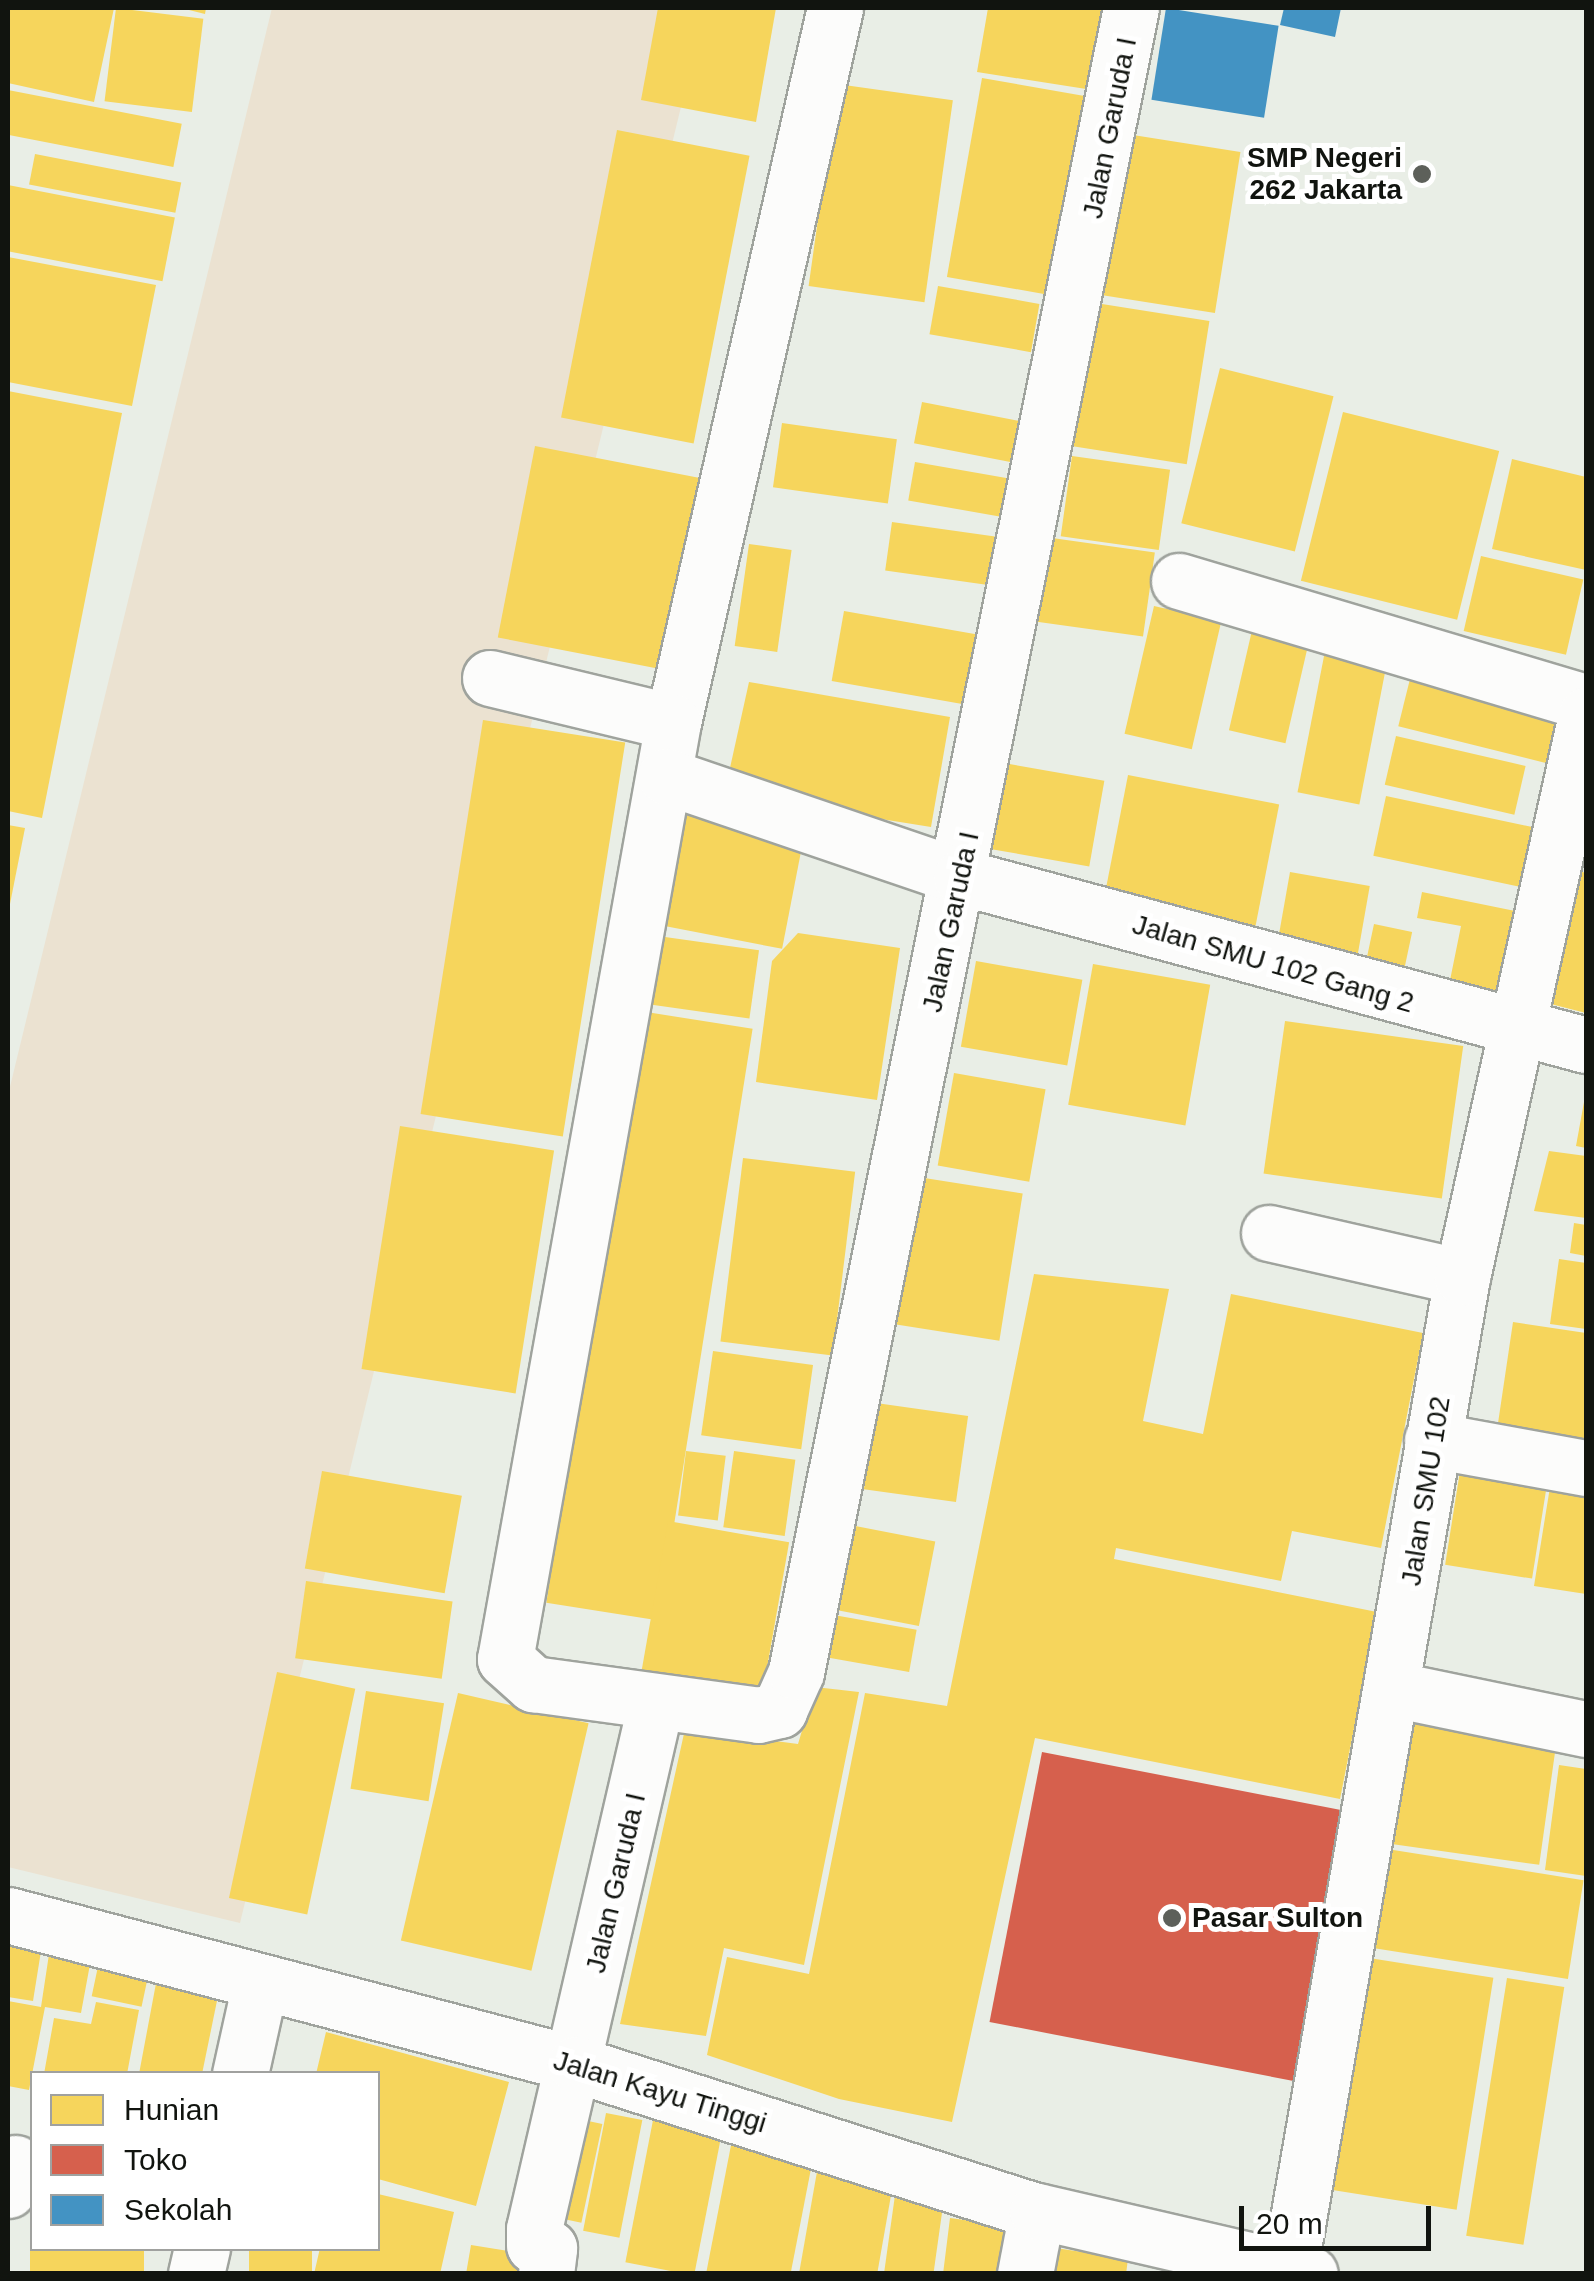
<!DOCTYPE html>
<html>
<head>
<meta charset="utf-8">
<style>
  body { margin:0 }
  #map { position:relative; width:1594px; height:2281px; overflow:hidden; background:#e9eee6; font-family:Arial,sans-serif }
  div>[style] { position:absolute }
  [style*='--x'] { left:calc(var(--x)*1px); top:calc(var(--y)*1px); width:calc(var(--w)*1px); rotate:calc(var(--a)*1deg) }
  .green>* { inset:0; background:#ebe2d1 }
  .homes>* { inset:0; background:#f6d55c; transform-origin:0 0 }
  .shops>* { inset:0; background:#d6604d; transform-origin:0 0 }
  .schools>* { inset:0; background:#4393c3; transform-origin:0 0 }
  .roads { filter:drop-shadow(2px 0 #9fa39d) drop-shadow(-2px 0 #9fa39d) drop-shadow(0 2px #9fa39d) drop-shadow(0 -2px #9fa39d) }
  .street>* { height:55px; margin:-27.5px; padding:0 27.5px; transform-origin:27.5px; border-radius:27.5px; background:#fcfcfb }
  .secondary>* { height:55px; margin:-27.5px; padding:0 27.5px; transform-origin:27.5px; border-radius:27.5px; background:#fcfcfb }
  .dots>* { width:28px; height:28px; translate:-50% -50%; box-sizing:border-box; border:5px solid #fff; border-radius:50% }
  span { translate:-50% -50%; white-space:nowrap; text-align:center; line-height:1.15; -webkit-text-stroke:10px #fff; paint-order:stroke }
  .street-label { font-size:28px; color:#11140f }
  .poi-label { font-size:28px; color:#11140f; font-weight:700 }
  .right { translate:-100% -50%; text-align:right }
  .left { translate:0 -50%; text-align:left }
  .frame { position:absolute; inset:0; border:10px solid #11140f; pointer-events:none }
  .legend { position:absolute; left:30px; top:2071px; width:350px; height:180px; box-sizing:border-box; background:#fff; border:2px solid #a0a19f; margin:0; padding:12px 18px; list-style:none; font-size:30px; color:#11140f }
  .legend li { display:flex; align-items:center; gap:20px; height:50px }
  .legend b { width:50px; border:2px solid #a0a19f }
  .scale { position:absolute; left:1239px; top:2206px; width:192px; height:45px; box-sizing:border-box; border:5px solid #11140f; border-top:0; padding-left:12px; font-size:30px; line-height:35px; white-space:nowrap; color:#11140f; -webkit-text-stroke:8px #fff; paint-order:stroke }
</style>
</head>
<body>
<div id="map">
  <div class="green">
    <i style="clip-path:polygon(272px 8px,705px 8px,240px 1923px,8px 1867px,8px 1095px)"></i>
  </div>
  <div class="homes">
    <i style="clip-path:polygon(8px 8px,114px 8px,94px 102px,8px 83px)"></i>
    <i style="left:116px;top:8px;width:88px;height:94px;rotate:7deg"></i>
    <i style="clip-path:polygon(181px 8px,206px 8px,205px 14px)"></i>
    <i style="clip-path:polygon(658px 8px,776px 8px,756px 122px,641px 100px)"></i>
    <i style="clip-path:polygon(988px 8px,1112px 8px,1099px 91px,977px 72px)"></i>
    <i style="left:982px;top:78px;width:107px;height:202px;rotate:10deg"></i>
    <i style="left:837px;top:84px;width:117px;height:204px;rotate:8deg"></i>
    <i style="left:8px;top:90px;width:177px;height:44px;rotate:11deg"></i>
    <i style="left:617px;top:130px;width:135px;height:293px;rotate:11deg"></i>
    <i style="left:1114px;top:132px;width:128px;height:163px;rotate:9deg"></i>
    <i style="left:35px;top:154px;width:149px;height:31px;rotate:11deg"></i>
    <i style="left:8px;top:185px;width:170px;height:65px;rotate:11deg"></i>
    <i style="clip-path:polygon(8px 257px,156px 285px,132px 406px,8px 382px)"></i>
    <i style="left:938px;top:286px;width:103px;height:49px;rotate:10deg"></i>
    <i style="left:1083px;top:301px;width:128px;height:145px;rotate:9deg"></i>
    <i style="left:1220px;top:368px;width:117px;height:160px;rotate:14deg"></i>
    <i style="clip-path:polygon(8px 391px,122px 413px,42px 818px,8px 811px)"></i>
    <i style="left:922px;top:402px;width:106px;height:42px;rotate:11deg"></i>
    <i style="left:1343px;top:412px;width:161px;height:174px;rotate:14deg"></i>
    <i style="left:782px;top:423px;width:116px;height:65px;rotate:8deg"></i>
    <i style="left:535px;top:446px;width:172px;height:195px;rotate:11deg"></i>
    <i style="left:1072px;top:456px;width:99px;height:81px;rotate:8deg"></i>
    <i style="clip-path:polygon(1512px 459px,1586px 477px,1586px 570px,1492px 549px)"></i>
    <i style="left:915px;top:462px;width:97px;height:39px;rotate:10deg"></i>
    <i style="left:892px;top:522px;width:104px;height:49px;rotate:8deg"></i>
    <i style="left:1038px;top:536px;width:118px;height:85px;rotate:8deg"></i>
    <i style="left:749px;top:544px;width:43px;height:103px;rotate:8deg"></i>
    <i style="left:1481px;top:556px;width:105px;height:77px;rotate:13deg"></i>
    <i style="left:1154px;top:606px;width:69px;height:131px;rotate:13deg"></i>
    <i style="left:844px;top:611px;width:134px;height:71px;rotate:10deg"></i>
    <i style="left:1253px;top:626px;width:58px;height:107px;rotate:13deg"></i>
    <i style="left:1325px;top:651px;width:63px;height:144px;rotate:11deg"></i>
    <i style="left:1413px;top:667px;width:153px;height:61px;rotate:14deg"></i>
    <i style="clip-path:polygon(749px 682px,950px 717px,931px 827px,825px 810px,728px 777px)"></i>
    <i style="left:483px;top:720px;width:144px;height:399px;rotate:9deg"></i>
    <i style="left:1396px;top:736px;width:133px;height:50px;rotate:13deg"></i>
    <i style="left:998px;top:762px;width:108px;height:87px;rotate:10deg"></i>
    <i style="left:1128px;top:775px;width:154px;height:126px;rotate:11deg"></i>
    <i style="left:1386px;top:796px;width:152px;height:61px;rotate:12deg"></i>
    <i style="left:687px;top:804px;width:121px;height:124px;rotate:11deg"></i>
    <i style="clip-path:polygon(8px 825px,25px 828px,9px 909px,8px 909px)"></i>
    <i style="clip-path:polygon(1571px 869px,1586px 873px,1586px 1013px,1539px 1001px)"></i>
    <i style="left:1290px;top:872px;width:81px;height:75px;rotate:10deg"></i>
    <i style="clip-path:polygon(1422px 892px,1520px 912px,1500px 1010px,1446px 1000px,1461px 926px,1417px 918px)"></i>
    <i style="left:1374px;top:924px;width:39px;height:51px;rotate:12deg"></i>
    <i style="clip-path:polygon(798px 933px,900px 948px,877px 1100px,756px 1082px,772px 961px)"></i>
    <i style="left:658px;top:936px;width:102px;height:69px;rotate:8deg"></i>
    <i style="left:976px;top:961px;width:108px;height:87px;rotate:10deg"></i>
    <i style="left:1093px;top:964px;width:119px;height:143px;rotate:10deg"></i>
    <i style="left:640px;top:1011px;width:114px;height:599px;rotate:9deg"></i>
    <i style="left:1285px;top:1021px;width:180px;height:154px;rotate:8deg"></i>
    <i style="left:954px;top:1073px;width:93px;height:94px;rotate:10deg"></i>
    <i style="clip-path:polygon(1586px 1091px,1586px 1148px,1576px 1146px)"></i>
    <i style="left:400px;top:1126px;width:156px;height:246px;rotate:9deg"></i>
    <i style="clip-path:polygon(1549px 1151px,1586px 1156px,1586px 1218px,1534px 1211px)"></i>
    <i style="left:743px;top:1158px;width:113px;height:185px;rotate:7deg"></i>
    <i style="left:918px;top:1177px;width:106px;height:149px;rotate:9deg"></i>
    <i style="clip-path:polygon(1574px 1223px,1586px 1225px,1586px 1256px,1570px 1253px)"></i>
    <i style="clip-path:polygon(1559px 1259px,1586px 1263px,1586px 1329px,1550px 1324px)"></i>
    <i style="clip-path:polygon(1034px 1274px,1169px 1289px,1143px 1421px,1203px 1434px,1231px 1294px,1423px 1333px,1381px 1548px,1292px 1531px,1281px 1581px,1116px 1548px,1114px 1559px,1377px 1612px,1340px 1799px,1035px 1738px,952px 2122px,839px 2099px,707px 2055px,727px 1957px,809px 1974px,865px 1693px,947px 1706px)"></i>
    <i style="clip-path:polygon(1513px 1322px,1586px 1333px,1586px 1443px,1497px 1430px)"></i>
    <i style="left:713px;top:1351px;width:101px;height:85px;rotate:8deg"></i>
    <i style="left:876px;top:1403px;width:93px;height:87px;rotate:8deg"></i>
    <i style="left:686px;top:1451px;width:40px;height:65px;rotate:7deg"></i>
    <i style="left:734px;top:1451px;width:62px;height:77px;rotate:8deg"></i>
    <i style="left:322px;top:1471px;width:142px;height:99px;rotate:10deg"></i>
    <i style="left:1460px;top:1471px;width:88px;height:95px;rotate:9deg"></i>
    <i style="clip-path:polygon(1550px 1487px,1586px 1493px,1586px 1594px,1534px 1586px)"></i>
    <i style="left:668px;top:1521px;width:123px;height:151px;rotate:10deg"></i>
    <i style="left:845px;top:1524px;width:92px;height:86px;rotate:11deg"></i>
    <i style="left:306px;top:1581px;width:148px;height:78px;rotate:8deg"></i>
    <i style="left:828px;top:1614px;width:90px;height:43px;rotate:10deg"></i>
    <i style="left:277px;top:1672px;width:80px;height:231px;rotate:12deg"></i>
    <i style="clip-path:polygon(815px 1687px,859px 1692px,804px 1965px,724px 1948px,706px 2036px,620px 2024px,685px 1729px,798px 1744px)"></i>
    <i style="left:366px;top:1691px;width:79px;height:99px;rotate:9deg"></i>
    <i style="left:458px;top:1693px;width:134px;height:254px;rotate:13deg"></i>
    <i style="left:1400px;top:1720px;width:158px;height:124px;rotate:8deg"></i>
    <i style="clip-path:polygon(1559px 1765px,1586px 1769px,1586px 1876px,1545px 1870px)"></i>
    <i style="left:1387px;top:1849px;width:199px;height:100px;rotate:9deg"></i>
    <i style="clip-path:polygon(8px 1921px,45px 1926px,33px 2001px,8px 1997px)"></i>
    <i style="clip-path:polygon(51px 1941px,93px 1948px,81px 2013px,45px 2007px,29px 2090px,8px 2086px,8px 2001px,41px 2007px)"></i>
    <i style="left:100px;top:1957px;width:51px;height:40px;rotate:12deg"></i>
    <i style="left:1363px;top:1957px;width:132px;height:235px;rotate:9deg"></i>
    <i style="clip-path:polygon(157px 1978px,219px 1991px,202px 2074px,139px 2074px)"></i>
    <i style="left:1507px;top:1978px;width:58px;height:261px;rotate:9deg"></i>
    <i style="clip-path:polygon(96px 2002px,139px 2010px,127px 2074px,44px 2074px,54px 2018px,91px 2024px)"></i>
    <i style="clip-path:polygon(326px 2032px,509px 2082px,476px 2206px,378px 2179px,378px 2074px,316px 2074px)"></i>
    <i style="left:606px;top:2113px;width:37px;height:120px;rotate:11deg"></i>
    <i style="left:654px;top:2115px;width:70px;height:150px;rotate:11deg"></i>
    <i style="left:574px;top:2118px;width:29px;height:101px;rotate:12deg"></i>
    <i style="left:733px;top:2135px;width:83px;height:141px;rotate:11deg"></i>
    <i style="left:818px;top:2166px;width:77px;height:110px;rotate:10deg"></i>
    <i style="left:896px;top:2188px;width:49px;height:87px;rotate:8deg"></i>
    <i style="clip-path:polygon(378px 2194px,454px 2212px,440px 2274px,314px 2274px,320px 2248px,378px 2248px)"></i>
    <i style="clip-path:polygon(950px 2218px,1022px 2228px,1016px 2274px,943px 2274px)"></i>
    <i style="clip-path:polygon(471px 2245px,533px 2255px,530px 2274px,466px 2274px)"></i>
    <i style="clip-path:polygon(1049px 2247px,1128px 2259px,1126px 2274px,1045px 2274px)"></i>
    <i style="left:30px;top:2248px;width:114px;height:26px"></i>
    <i style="left:249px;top:2248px;width:63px;height:26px"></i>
  </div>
  <div class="shops">
    <i style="left:1042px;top:1752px;width:319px;height:275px;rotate:11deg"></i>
  </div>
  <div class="schools">
    <i style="left:1166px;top:8px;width:114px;height:93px;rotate:9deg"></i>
    <i style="clip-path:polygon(1284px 8px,1341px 8px,1335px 37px,1280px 25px)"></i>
  </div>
  <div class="roads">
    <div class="street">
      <i style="--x:835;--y:8;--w:732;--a:102.78"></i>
      <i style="--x:673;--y:722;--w:952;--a:100.16"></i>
      <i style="--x:505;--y:1659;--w:38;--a:42"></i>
      <i style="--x:533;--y:1684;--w:227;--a:7.8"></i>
      <i style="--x:758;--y:1715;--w:22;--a:-13"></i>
      <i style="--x:779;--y:1710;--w:42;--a:-65.9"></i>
      <i style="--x:796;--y:1672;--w:1697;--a:-78.62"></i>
      <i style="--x:1179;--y:581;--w:425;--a:16.6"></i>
      <i style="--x:490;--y:678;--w:188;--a:13.5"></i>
      <i style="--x:665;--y:776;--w:313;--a:18.8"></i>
      <i style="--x:961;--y:877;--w:647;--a:15.05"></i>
      <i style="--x:1269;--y:1233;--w:198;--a:12.8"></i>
      <i style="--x:1432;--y:1440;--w:157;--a:10.3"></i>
      <i style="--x:1397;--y:1690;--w:193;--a:11.7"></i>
      <i style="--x:240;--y:2074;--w:92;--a:-77.5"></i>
      <i style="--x:8;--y:2190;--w:28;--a:-75"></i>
      <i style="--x:1289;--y:2271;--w:1009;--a:-80.13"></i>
      <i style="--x:1462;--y:1277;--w:576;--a:-77.56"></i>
      <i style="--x:196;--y:2274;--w:27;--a:-77"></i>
      <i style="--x:546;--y:2274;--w:26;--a:-83"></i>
      <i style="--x:549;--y:2248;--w:15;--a:-169"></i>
      <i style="--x:534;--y:2245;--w:16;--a:-90"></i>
      <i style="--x:534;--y:2229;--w:541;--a:-76.97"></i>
      <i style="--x:1025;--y:2274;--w:64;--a:-79.2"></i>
    </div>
    <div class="secondary">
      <i style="--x:8;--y:1915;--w:586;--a:14.72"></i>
      <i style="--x:575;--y:2064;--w:485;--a:17.7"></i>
      <i style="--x:1037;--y:2211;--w:280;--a:13"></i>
    </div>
  </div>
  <div class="dots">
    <i style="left:1422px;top:174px;background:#5d605a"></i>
    <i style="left:1172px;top:1918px;background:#5d605a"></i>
  </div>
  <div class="street-label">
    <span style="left:1110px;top:128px;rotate:-79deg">Jalan Garuda I</span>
    <span style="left:951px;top:922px;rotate:-78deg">Jalan Garuda I</span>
    <span style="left:1273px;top:964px;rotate:16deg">Jalan SMU 102 Gang 2</span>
    <span style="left:1426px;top:1491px;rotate:-81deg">Jalan SMU 102</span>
    <span style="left:616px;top:1883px;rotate:-77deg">Jalan Garuda I</span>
    <span style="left:660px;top:2092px;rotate:17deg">Jalan Kayu Tinggi</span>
  </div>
  <div class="poi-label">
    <span class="right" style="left:1402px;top:174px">SMP Negeri<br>262 Jakarta</span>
    <span class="left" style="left:1192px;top:1918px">Pasar Sulton</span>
  </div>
  <div class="frame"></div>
  <ul class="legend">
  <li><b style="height:28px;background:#f6d55c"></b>Hunian</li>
  <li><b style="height:28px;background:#d6604d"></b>Toko</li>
  <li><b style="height:28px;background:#4393c3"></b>Sekolah</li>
  </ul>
  <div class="scale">20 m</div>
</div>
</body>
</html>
